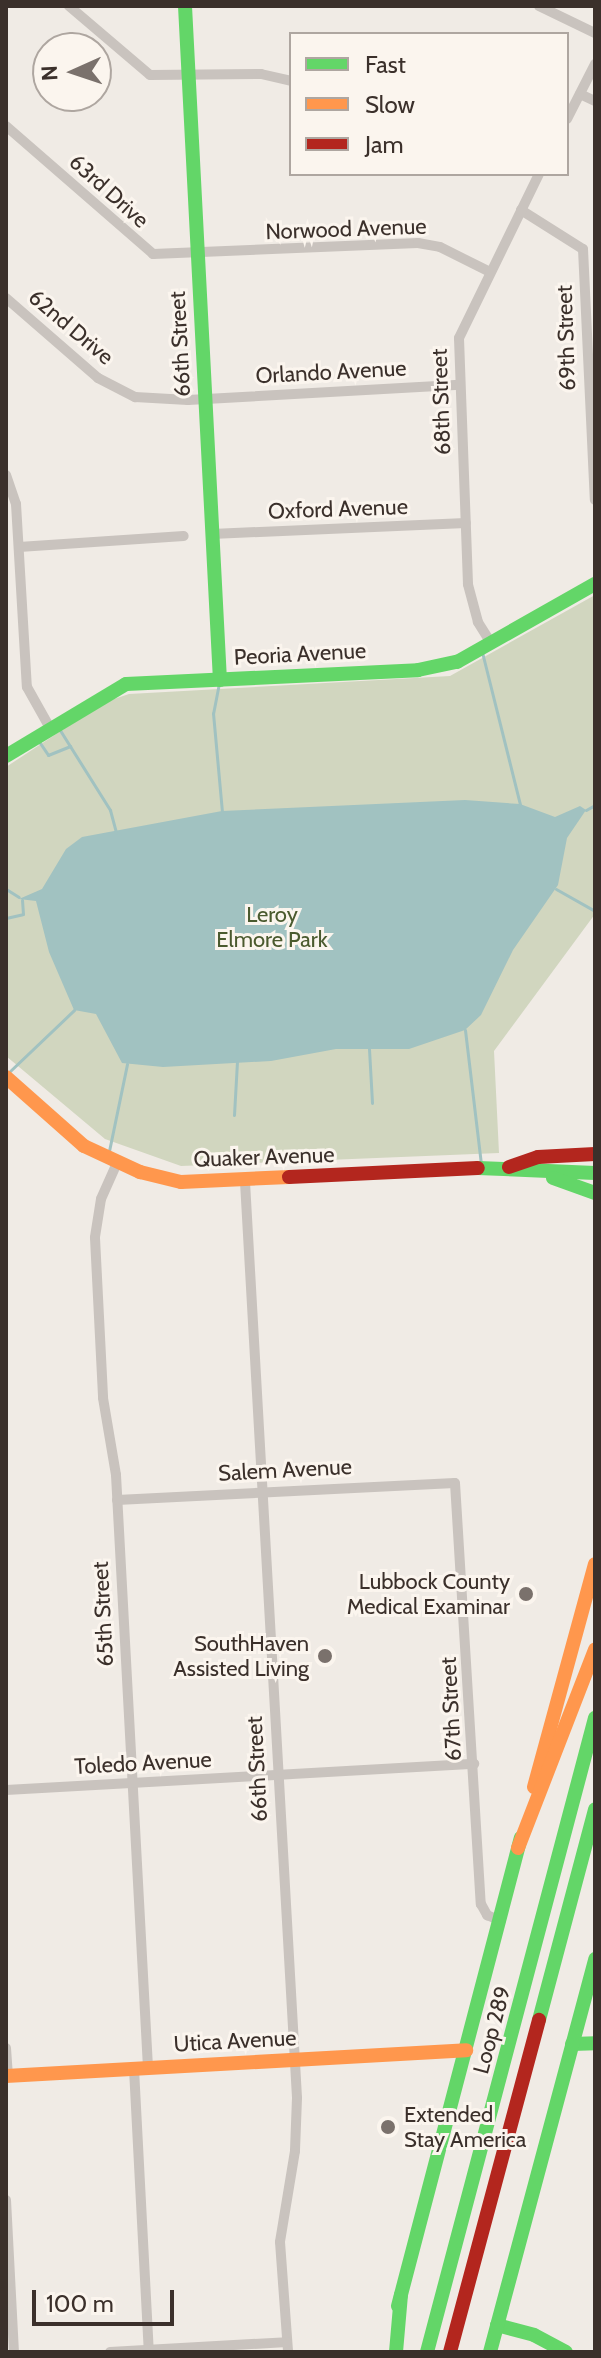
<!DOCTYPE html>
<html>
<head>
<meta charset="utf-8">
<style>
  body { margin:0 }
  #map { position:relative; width:601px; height:2358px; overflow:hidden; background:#f0ebe5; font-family:Cabin,sans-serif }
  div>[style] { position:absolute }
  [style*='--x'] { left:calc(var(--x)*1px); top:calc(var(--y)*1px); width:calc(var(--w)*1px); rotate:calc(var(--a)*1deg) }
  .green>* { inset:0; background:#d1d6bf }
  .water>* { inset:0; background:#a1c2c1 }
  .stream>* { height:3px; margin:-1.5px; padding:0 1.5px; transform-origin:1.5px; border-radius:1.5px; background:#a1c2c1 }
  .street>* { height:10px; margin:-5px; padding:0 5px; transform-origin:5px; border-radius:5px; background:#c9c3be }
  .fast>* { height:14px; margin:-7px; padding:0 7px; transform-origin:7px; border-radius:7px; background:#63d668 }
  .slow>* { height:14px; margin:-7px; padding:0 7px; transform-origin:7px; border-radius:7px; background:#ff974d }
  .jam>* { height:14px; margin:-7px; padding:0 7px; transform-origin:7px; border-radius:7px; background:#b3261e }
  .dots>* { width:22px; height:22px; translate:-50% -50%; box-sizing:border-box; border:4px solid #fbf5ee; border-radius:50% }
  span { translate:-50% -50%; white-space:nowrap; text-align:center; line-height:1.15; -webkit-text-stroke:6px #fbf5ee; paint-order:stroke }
  .street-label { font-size:22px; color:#3b302b }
  .park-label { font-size:22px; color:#4a5a2e }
  .poi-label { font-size:22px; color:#3b302b }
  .right { translate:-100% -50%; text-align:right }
  .left { translate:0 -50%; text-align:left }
  .frame { position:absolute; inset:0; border:8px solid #3b302b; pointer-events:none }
  .legend { position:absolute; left:289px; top:32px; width:280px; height:144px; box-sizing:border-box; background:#fbf5ee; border:2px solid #aea6a0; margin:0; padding:10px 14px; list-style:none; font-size:24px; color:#3b302b }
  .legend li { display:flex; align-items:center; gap:16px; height:40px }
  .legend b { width:40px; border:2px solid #aea6a0 }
  .north { position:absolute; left:32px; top:32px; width:80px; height:80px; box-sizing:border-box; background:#fbf5ee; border:2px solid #aea6a0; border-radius:50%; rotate:267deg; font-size:22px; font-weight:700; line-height:32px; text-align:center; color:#3b302b }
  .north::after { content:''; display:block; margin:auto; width:28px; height:36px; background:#7a716c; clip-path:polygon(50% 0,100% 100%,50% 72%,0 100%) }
  .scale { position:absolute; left:32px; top:2290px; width:142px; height:36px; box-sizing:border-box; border:4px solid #3b302b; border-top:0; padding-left:10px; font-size:24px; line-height:28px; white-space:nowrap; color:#3b302b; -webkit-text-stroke:6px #fbf5ee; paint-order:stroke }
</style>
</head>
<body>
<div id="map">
  <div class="green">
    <i style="clip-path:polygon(595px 595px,595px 914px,494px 1051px,499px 1153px,181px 1166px,105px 1139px,6px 1056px,6px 767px,105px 702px,129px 694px,450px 676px)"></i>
  </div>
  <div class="water">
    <i style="clip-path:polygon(465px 800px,520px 804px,555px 817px,580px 806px,586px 810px,567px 838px,558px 885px,513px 950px,481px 1015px,465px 1030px,409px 1049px,336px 1049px,271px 1061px,163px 1067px,122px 1063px,96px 1014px,74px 1010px,49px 952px,36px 901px,19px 899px,42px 889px,66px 849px,82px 837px,222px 811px)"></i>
  </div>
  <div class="stream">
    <i style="--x:482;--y:652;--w:157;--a:76"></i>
    <i style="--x:219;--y:683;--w:31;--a:101"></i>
    <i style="--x:213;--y:713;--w:98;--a:84.8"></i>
    <i style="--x:58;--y:727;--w:98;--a:57.9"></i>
    <i style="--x:110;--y:810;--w:23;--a:75"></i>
    <i style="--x:38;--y:740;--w:18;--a:56"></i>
    <i style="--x:48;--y:755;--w:24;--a:-22"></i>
    <i style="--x:586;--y:810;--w:10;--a:-29"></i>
    <i style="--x:6;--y:889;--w:15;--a:32"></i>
    <i style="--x:556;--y:889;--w:45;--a:29.4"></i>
    <i style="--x:6;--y:918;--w:17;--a:-13"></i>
    <i style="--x:23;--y:914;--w:14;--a:-94"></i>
    <i style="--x:465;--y:1030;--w:136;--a:83.2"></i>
    <i style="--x:369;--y:1049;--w:54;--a:86.8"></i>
    <i style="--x:9;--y:1072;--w:90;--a:-43.6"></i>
    <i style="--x:234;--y:1115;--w:53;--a:-86.8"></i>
    <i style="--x:109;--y:1151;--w:89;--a:-78.3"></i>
  </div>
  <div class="street">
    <i style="--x:69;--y:6;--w:106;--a:40.4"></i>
    <i style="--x:150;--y:75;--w:111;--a:-0.5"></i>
    <i style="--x:261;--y:74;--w:31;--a:13"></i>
    <i style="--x:539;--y:6;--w:62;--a:25.7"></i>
    <i style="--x:580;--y:94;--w:17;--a:25"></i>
    <i style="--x:567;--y:119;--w:62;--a:-63"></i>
    <i style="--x:6;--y:126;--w:195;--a:41"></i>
    <i style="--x:153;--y:254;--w:265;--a:-2.4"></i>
    <i style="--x:418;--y:243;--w:22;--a:10"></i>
    <i style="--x:440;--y:247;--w:56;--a:26.6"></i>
    <i style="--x:521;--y:210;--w:73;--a:32.2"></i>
    <i style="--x:583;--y:249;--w:251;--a:87.3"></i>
    <i style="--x:6;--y:298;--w:122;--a:41"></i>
    <i style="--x:98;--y:378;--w:42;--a:27.2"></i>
    <i style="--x:135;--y:397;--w:53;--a:3.2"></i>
    <i style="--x:188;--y:400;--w:272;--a:-3.2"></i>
    <i style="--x:6;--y:475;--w:31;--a:71"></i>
    <i style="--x:16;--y:504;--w:183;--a:86.6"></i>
    <i style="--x:27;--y:687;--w:47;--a:60.7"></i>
    <i style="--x:212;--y:534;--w:254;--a:-2.5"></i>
    <i style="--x:19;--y:547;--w:165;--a:-3.8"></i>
    <i style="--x:491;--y:643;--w:25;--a:-122"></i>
    <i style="--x:478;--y:622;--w:39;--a:-105"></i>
    <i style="--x:468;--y:584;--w:246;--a:-92.1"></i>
    <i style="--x:459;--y:338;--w:182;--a:-64"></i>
    <i style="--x:117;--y:1163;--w:39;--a:114"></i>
    <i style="--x:101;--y:1199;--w:39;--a:99"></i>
    <i style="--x:95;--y:1238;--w:160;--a:87.1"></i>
    <i style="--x:103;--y:1398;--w:78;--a:80.4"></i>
    <i style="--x:116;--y:1475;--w:594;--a:86.91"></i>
    <i style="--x:245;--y:1182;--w:917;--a:86.75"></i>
    <i style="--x:297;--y:2098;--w:53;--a:92.2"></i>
    <i style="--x:295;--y:2151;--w:92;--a:99.4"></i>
    <i style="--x:280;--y:2242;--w:110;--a:85.8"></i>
    <i style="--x:117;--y:1500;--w:338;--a:-2.9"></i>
    <i style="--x:455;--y:1483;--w:422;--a:86.5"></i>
    <i style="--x:481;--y:1904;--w:13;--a:61"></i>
    <i style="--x:487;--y:1915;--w:15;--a:23"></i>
    <i style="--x:6;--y:1790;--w:469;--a:-3.2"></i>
    <i style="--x:6;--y:2048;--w:27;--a:86"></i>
    <i style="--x:134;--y:2069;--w:283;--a:87"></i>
    <i style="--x:6;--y:2200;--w:152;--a:87"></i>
    <i style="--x:110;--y:2352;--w:177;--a:-3.2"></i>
  </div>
  <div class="fast">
    <i style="--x:185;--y:6;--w:675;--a:87.03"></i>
    <i style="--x:6;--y:756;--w:140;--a:-31"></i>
    <i style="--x:126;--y:684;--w:292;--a:-2.7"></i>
    <i style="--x:418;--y:670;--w:40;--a:-12"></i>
    <i style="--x:457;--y:662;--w:159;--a:-29.5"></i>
    <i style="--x:478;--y:1168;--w:117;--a:2.4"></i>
    <i style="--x:553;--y:1178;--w:45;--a:19.7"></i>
    <i style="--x:539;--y:2020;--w:218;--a:-75.1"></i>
    <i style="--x:572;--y:2044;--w:23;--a:-2"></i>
    <i style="--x:398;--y:2306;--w:484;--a:-75.3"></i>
    <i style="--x:497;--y:2325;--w:38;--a:15"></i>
    <i style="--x:534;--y:2335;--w:36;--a:28"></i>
    <i style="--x:396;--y:2352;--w:57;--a:-85"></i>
    <i style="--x:427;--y:2352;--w:656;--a:-75.16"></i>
    <i style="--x:490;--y:2352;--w:407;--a:-75"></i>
  </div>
  <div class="slow">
    <i style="--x:6;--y:1077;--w:104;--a:41.5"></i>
    <i style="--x:84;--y:1146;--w:62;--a:24.9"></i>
    <i style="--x:140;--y:1172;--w:42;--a:13.7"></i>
    <i style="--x:181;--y:1182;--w:108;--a:-2.7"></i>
    <i style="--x:534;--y:1787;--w:231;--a:-74.7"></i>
    <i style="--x:518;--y:1848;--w:213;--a:-68.8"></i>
    <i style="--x:6;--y:2076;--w:461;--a:-3.2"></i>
  </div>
  <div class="jam">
    <i style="--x:509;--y:1167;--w:31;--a:-19"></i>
    <i style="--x:538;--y:1157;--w:57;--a:-3"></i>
    <i style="--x:289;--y:1177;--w:189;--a:-2.7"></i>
    <i style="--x:450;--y:2352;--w:344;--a:-75"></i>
  </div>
  <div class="dots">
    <i style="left:526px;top:1594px;background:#7a716c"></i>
    <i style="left:325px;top:1656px;background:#7a716c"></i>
    <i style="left:388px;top:2127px;background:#7a716c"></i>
  </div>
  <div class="street-label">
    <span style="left:109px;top:191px;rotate:42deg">63rd Drive</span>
    <span style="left:346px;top:229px;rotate:-2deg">Norwood Avenue</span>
    <span style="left:71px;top:327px;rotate:40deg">62nd Drive</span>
    <span style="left:566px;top:338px;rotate:-92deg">69th Street</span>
    <span style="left:180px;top:344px;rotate:-93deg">66th Street</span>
    <span style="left:331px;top:372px;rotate:-3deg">Orlando Avenue</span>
    <span style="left:441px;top:402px;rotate:-92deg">68th Street</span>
    <span style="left:338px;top:509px;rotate:-2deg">Oxford Avenue</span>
    <span style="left:300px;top:654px;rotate:-3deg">Peoria Avenue</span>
    <span style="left:264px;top:1157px;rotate:-2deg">Quaker Avenue</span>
    <span style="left:285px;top:1470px;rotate:-3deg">Salem Avenue</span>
    <span style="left:103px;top:1614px;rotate:-93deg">65th Street</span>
    <span style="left:451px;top:1709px;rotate:-93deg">67th Street</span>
    <span style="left:143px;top:1763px;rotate:-3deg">Toledo Avenue</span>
    <span style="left:257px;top:1769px;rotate:-93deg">66th Street</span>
    <span style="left:492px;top:2030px;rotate:-75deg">Loop 289</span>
    <span style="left:235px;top:2041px;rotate:-3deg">Utica Avenue</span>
  </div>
  <div class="park-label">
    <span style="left:272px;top:927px">Leroy<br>Elmore Park</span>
  </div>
  <div class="poi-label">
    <span class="right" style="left:510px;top:1594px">Lubbock County<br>Medical Examinar</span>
    <span class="right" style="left:309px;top:1656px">SouthHaven<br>Assisted Living</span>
    <span class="left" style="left:404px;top:2127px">Extended<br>Stay America</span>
  </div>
  <div class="frame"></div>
  <ul class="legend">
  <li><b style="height:10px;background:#63d668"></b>Fast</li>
  <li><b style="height:10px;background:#ff974d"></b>Slow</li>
  <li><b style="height:10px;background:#b3261e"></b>Jam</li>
  </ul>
  <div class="north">N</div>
  <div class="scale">100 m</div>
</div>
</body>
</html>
